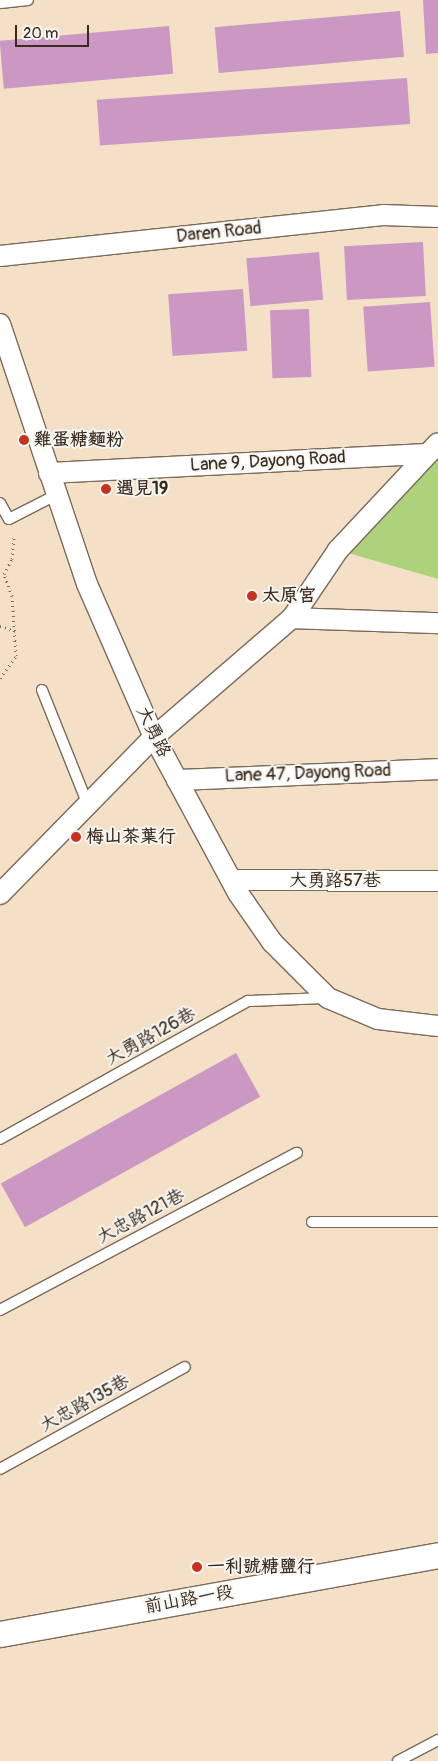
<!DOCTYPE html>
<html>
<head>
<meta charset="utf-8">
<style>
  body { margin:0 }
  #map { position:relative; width:438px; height:1761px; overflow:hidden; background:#f4e0c6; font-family:Pangolin,"LXGW WenKai TC",sans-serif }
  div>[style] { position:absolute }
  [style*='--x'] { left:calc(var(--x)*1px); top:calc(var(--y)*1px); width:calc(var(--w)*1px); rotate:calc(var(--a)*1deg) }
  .green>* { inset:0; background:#aed27b }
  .building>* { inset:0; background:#cb98c4; transform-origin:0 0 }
  .path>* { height:3px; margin-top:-1.5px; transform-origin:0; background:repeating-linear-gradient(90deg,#7c6a59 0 1px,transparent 0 5px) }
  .roads { filter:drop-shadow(1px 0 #7c6a59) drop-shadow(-1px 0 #7c6a59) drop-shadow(0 1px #7c6a59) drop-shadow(0 -1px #7c6a59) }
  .service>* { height:10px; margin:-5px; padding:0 5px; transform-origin:5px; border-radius:5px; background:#fff }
  .minor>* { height:20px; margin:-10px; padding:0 10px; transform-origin:10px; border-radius:10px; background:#fff }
  .tertiary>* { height:25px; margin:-12.5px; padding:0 12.5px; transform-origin:12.5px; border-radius:12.5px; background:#fff }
  .dots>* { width:14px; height:14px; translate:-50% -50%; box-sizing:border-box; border:2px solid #f6f6f2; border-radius:50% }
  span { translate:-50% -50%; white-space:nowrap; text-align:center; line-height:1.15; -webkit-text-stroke:4px #f6f6f2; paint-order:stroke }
  .street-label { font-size:18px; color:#3b2a1e }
  .poi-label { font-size:18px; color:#3b2a1e; font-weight:700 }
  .left { translate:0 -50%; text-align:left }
  .scale { position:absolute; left:15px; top:25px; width:74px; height:22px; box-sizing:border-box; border:2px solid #3b2a1e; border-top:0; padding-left:6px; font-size:15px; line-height:18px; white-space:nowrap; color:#3b2a1e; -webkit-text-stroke:4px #f6f6f2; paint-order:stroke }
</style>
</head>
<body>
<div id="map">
  <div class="green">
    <i style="clip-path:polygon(438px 450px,438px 579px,338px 550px)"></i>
  </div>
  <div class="building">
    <i style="clip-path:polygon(423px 0,438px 0,438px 53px,426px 54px)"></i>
    <i style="left:400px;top:11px;width:46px;height:186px;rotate:85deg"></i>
    <i style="left:169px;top:26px;width:48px;height:170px;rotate:85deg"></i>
    <i style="left:407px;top:78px;width:46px;height:311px;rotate:86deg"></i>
    <i style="left:423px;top:242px;width:54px;height:79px;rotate:87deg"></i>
    <i style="left:319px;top:252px;width:48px;height:73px;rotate:85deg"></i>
    <i style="left:243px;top:289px;width:62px;height:75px;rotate:86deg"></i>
    <i style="left:430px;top:302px;width:65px;height:67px;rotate:86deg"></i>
    <i style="left:309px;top:309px;width:68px;height:39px;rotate:88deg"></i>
    <i style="left:236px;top:1053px;width:50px;height:269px;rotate:61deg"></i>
  </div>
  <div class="path">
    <i style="--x:0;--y:626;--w:16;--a:18"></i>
    <i style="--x:0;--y:678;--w:27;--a:-54"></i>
    <i style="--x:16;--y:656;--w:60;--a:-93.8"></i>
    <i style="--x:12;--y:596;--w:23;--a:-110"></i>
    <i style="--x:4;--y:574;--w:17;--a:-62"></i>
    <i style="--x:12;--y:559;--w:24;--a:-85"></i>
  </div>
  <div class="roads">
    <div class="service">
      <i style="--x:0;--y:3;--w:28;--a:-6"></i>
      <i style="--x:0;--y:503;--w:18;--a:61"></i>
      <i style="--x:9;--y:519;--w:53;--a:-27.1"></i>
      <i style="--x:42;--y:690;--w:124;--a:68.2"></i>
      <i style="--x:0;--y:1139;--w:284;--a:-29.1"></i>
      <i style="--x:248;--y:1001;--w:79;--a:-2.2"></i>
      <i style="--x:312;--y:1222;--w:126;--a:0"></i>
      <i style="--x:0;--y:1310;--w:336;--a:-27.9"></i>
      <i style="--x:0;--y:1469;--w:211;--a:-28.9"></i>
      <i style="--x:398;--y:1761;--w:45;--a:-27.7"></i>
    </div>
    <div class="minor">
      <i style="--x:0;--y:256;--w:385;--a:-6.1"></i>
      <i style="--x:383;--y:215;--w:55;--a:2.1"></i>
      <i style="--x:0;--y:324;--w:274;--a:71.5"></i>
      <i style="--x:87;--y:584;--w:167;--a:66.4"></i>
      <i style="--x:154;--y:737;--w:177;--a:61.7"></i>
      <i style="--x:238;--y:893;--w:60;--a:55.2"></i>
      <i style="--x:272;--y:942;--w:79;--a:45"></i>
      <i style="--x:328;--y:998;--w:54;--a:22.8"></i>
      <i style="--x:378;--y:1019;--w:60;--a:6.7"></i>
      <i style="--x:49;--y:473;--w:378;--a:-2.9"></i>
      <i style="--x:292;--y:618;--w:146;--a:2"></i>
      <i style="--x:177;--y:780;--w:261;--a:-2.4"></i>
      <i style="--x:232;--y:880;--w:206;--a:0.3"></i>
      <i style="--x:0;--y:894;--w:220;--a:-45.6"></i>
      <i style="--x:154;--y:737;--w:182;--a:-40.8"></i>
      <i style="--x:292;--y:618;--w:82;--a:-55.9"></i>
      <i style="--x:338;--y:550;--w:146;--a:-46.9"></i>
    </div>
    <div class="tertiary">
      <i style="--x:0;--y:1634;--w:445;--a:-10.2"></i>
    </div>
  </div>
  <div class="dots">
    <i style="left:24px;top:440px;background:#c8321e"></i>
    <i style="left:106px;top:489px;background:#c8321e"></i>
    <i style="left:252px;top:596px;background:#c8321e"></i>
    <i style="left:76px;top:837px;background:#c8321e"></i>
    <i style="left:197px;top:1567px;background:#c8321e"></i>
  </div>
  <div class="street-label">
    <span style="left:219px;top:233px;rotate:-6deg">Daren Road</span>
    <span style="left:268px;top:462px;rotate:-3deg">Lane 9, Dayong Road</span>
    <span style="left:153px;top:732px;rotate:64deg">大勇路</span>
    <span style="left:308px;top:774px;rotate:-2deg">Lane 47, Dayong Road</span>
    <span style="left:335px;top:881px">大勇路57巷</span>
    <span style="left:151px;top:1037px;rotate:-29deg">大勇路126巷</span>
    <span style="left:141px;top:1217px;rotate:-28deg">大忠路121巷</span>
    <span style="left:85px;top:1404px;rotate:-29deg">大忠路135巷</span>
    <span style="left:189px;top:1600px;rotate:-10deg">前山路一段</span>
  </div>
  <div class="poi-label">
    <span class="left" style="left:34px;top:440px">雞蛋糖麵粉</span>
    <span class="left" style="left:116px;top:489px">遇見19</span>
    <span class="left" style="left:262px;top:596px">太原宮</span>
    <span class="left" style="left:86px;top:837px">梅山茶葉行</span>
    <span class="left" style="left:207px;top:1567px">一利號糖鹽行</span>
  </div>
  <div class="scale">20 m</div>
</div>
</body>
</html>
